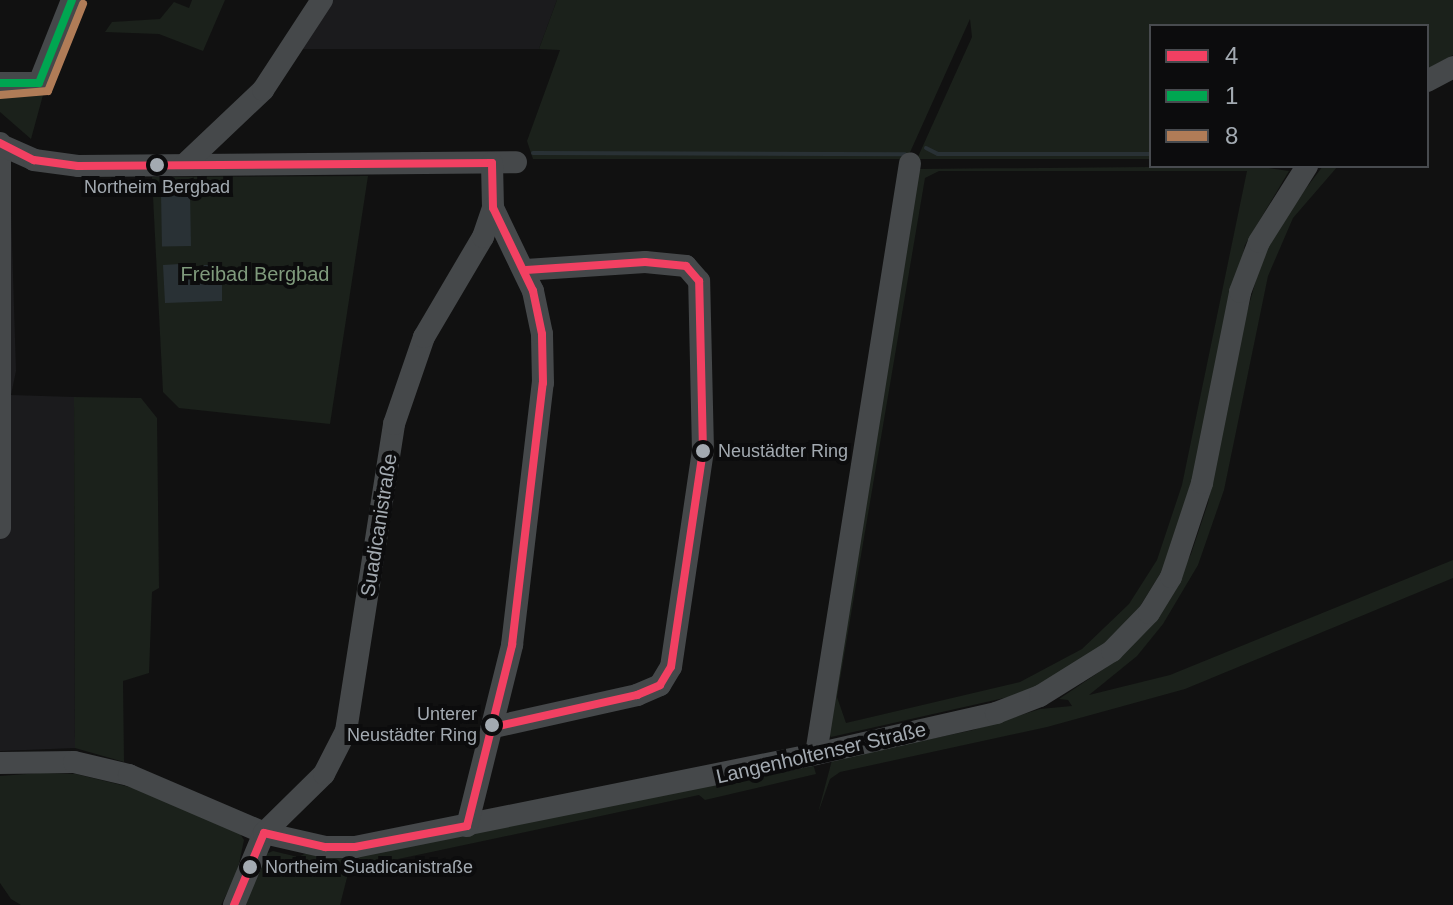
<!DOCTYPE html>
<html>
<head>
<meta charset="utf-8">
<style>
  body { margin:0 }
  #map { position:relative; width:1453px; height:905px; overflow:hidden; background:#111; font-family:Helvetica,sans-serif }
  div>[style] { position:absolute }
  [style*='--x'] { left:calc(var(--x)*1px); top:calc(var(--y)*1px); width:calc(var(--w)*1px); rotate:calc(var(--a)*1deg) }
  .built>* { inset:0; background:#1b1b1d }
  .green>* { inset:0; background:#1b211b }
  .water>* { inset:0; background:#293135; transform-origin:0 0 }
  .stream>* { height:4px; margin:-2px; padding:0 2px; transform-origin:2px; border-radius:2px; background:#293135 }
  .minor>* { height:22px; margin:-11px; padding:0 11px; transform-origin:11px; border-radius:11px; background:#45484a }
  .bus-1>* { height:8px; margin:-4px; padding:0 4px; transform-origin:4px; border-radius:4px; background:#f24062 }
  .bus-2>* { height:8px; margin:-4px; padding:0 4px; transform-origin:4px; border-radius:4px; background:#00a651 }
  .bus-3>* { height:8px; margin:-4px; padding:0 4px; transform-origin:4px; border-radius:4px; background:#b07c57 }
  .dots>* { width:22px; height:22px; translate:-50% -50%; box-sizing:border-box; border:4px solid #0c0c0d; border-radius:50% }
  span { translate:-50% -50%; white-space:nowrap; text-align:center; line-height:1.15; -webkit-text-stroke:8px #0c0c0d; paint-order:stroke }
  .bus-label { font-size:18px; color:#a3aab1 }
  .left { translate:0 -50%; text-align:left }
  .right { translate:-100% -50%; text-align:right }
  .park-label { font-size:20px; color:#7f9a7c }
  .street-label { font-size:20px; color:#a3aab1 }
  .legend { position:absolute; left:1149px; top:24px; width:280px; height:144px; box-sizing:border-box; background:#0c0c0d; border:2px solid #484b4f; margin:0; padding:10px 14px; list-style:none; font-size:24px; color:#a3aab1 }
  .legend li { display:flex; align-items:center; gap:16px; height:40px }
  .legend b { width:40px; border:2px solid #484b4f }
</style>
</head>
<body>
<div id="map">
  <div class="built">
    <i style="clip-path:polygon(331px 0,557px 0,539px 49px,300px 49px)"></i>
    <i style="clip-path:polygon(0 160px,10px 178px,16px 371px,11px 395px,74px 397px,75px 748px,0 751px)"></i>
  </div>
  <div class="green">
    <i style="clip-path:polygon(192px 0,225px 0,203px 51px,159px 34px,105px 32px,112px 22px,160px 19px,174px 2px,189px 8px)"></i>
    <i style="clip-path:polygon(557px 0,1453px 0,1453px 55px,1427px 69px,1427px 26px,1151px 26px,1151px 159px,917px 159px,972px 37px,970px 19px,907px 159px,533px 159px,527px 141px,560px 50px,539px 49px)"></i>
    <i style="clip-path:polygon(0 94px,43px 95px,31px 139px,0 112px)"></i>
    <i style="clip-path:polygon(evenodd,1255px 166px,1289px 171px,1245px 245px,1197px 463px,1166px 564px,1139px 608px,1110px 642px,1058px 677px,1013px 696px,831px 737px,825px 731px,918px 169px,1255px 166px,939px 171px,1247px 171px,1182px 485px,1157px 560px,1129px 604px,1082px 649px,1020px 682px,846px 723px,837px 697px,925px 178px,939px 171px)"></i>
    <i style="clip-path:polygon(1323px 166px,1338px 166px,1293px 218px,1268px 276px,1224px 490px,1198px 565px,1163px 624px,1137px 656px,1089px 695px,1170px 675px,1453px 560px,1453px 578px,1185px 689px,1047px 727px,840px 772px,830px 779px,818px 813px,832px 760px,973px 730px,1040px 709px,1072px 706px,1068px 700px,1059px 699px,1120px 658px,1156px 618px,1191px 554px,1208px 503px,1243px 326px,1262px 259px,1278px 225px)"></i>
    <i style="clip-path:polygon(368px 176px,330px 424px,179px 408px,163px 392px,152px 177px)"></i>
    <i style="clip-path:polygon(74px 397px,141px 398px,157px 418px,159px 588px,152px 592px,149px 673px,123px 681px,124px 762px,75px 748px)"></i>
    <i style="clip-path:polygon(813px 764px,816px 774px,705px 800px,699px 795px,356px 868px,360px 854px)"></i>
    <i style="clip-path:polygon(40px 773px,76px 774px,142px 790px,239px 832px,244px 840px,237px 873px,221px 905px,21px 905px,11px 899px,0 883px,0 776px)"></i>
    <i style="clip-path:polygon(273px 851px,298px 857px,309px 852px,353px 854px,340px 905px,242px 905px,263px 855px)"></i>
  </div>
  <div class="water">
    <i style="left:190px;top:191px;width:55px;height:29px;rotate:89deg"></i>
    <i style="clip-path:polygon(180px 264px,191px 275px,202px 274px,204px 265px,222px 265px,222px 301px,165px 303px,163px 265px)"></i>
  </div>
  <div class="stream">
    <i style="--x:926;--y:148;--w:13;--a:27"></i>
    <i style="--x:938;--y:154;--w:213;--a:0"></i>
    <i style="--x:533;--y:153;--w:372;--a:0.2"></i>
  </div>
  <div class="minor">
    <i style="--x:1427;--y:81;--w:30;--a:-28"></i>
    <i style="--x:0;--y:83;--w:39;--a:0"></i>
    <i style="--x:39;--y:83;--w:89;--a:-68.3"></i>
    <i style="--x:0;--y:143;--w:385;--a:90"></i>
    <i style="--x:1;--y:145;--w:36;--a:24"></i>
    <i style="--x:34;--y:160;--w:44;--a:7.8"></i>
    <i style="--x:78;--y:166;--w:438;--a:-0.5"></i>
    <i style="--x:185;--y:164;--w:108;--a:-43.5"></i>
    <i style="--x:263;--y:90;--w:108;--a:-56.8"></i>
    <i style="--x:494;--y:727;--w:147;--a:-12.6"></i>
    <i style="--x:637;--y:695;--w:25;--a:-23"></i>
    <i style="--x:660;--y:685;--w:21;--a:-59"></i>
    <i style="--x:671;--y:667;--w:218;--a:-81.6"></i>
    <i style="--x:703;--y:451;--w:170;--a:-91.3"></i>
    <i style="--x:699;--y:281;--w:20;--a:-131"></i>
    <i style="--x:686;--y:266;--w:41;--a:-174.4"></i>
    <i style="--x:645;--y:262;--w:119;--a:176.2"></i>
    <i style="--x:816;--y:754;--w:598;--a:-80.96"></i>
    <i style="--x:0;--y:763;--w:74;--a:-0.8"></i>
    <i style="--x:74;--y:762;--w:57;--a:13.3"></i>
    <i style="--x:129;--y:775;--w:147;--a:23.2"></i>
    <i style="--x:264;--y:833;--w:63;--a:12.9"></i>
    <i style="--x:325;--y:847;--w:30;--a:0"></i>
    <i style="--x:355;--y:847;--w:470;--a:-11.4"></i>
    <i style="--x:816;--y:754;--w:185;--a:-12.8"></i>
    <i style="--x:996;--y:713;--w:47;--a:-21.1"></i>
    <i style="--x:1040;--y:696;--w:85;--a:-32"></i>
    <i style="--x:1112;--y:651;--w:53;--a:-45.8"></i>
    <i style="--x:1149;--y:613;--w:42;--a:-58.6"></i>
    <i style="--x:1171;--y:577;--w:99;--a:-71.7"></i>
    <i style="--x:1202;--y:483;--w:195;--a:-78.7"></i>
    <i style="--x:1240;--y:292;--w:53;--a:-69.2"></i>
    <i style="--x:1259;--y:242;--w:90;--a:-57.7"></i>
    <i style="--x:467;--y:826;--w:187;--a:-76"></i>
    <i style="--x:512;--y:645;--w:264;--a:-83.3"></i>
    <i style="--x:543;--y:383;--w:49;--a:-91.2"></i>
    <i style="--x:542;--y:334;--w:44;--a:-101.8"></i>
    <i style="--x:533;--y:291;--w:92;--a:-115.7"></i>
    <i style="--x:493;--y:208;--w:45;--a:-91.3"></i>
    <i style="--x:234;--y:905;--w:78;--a:-67.4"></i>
    <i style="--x:264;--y:833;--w:84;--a:-44.5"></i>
    <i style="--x:324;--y:774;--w:48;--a:-62.9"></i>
    <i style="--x:346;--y:731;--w:311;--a:-81.1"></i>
    <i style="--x:394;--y:424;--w:92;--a:-71"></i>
    <i style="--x:424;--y:337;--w:116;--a:-59.5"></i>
    <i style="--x:483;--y:237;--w:31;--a:-71"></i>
  </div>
  <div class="bus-1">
    <i style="--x:0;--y:143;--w:38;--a:27"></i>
    <i style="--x:34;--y:160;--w:44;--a:7.8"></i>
    <i style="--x:78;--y:166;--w:414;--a:-0.4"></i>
    <i style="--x:494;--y:727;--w:147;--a:-12.6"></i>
    <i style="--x:637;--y:695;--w:25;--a:-23"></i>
    <i style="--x:660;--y:685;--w:21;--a:-59"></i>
    <i style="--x:671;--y:667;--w:218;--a:-81.6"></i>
    <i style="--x:703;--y:451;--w:170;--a:-91.3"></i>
    <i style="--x:699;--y:281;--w:20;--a:-131"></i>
    <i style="--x:686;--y:266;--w:41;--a:-174.4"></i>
    <i style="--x:645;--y:262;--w:119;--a:176.2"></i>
    <i style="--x:467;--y:826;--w:187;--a:-76"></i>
    <i style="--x:512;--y:645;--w:264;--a:-83.3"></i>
    <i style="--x:543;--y:383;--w:49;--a:-91.2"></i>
    <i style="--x:542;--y:334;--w:44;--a:-101.8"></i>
    <i style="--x:533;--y:291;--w:92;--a:-115.7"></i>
    <i style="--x:493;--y:208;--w:45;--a:-91.3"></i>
    <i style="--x:264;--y:833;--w:63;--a:12.9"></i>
    <i style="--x:325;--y:847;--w:30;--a:0"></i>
    <i style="--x:355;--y:847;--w:114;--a:-10.6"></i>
    <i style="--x:234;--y:905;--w:78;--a:-67.4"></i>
  </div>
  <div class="bus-2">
    <i style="--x:0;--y:83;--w:39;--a:0"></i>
    <i style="--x:39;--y:83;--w:89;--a:-68.3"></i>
  </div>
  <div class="bus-3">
    <i style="--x:0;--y:95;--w:48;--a:-4.8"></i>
    <i style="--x:48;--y:91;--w:94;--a:-68.1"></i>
  </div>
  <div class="dots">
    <i style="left:157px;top:165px;background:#a3aab1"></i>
    <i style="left:703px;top:451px;background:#a3aab1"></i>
    <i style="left:492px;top:725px;background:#a3aab1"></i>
    <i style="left:250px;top:867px;background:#a3aab1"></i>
  </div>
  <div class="bus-label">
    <span style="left:157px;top:187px">Northeim Bergbad</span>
    <span class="left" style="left:718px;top:451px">Neustädter Ring</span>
    <span class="right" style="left:477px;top:725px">Unterer<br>Neustädter Ring</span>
    <span class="left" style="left:265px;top:867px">Northeim Suadicanistraße</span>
  </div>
  <div class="park-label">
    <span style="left:255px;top:274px">Freibad Bergbad</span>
  </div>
  <div class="street-label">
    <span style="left:379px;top:525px;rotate:-81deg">Suadicanistraße</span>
    <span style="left:821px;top:753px;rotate:-13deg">Langenholtenser Straße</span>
  </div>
  <ul class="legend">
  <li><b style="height:10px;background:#f24062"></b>4</li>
  <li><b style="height:10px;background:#00a651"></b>1</li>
  <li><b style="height:10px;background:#b07c57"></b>8</li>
  </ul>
</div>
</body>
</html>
